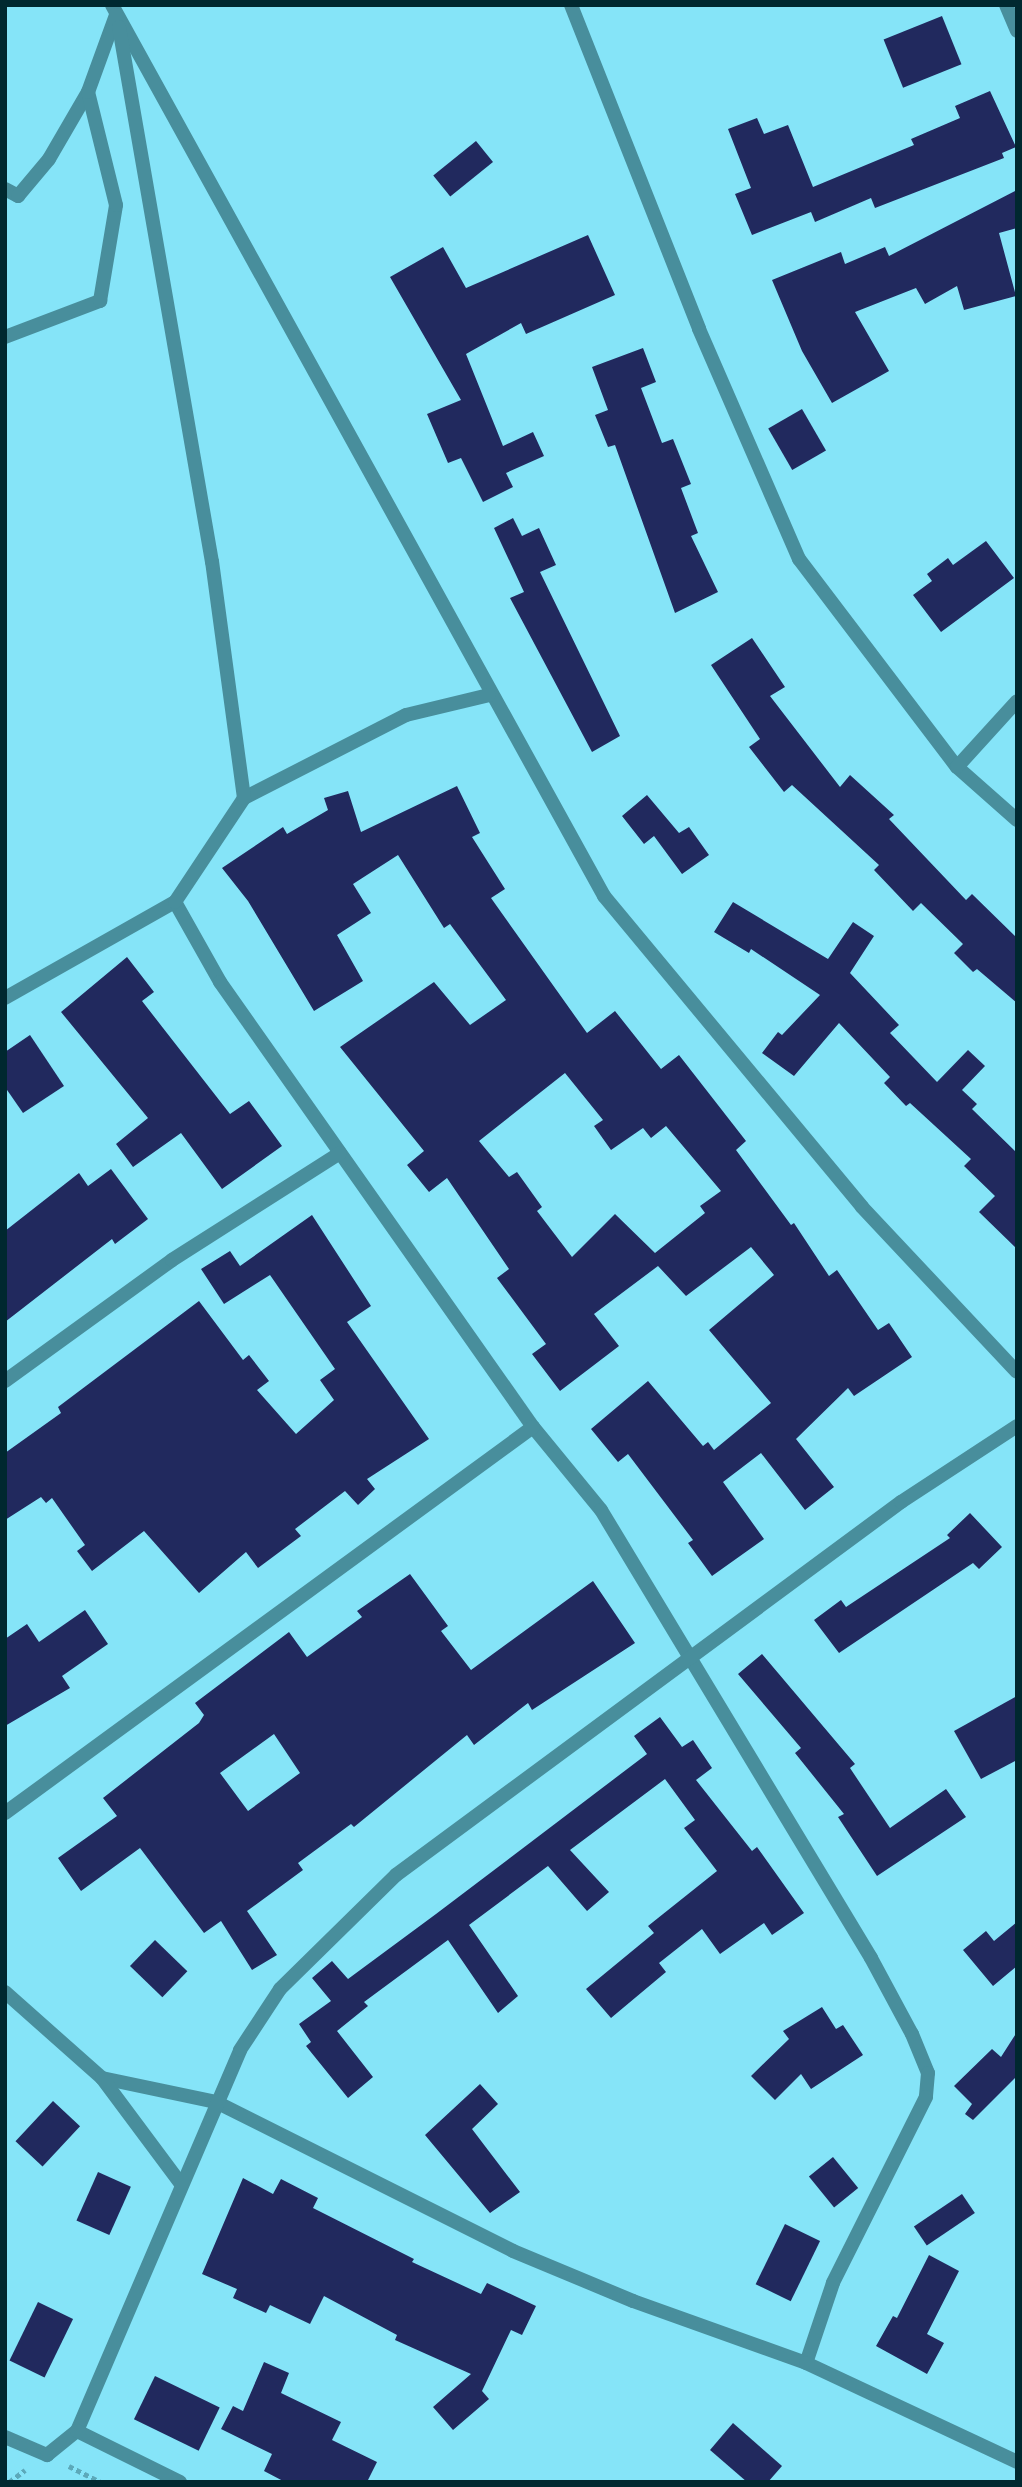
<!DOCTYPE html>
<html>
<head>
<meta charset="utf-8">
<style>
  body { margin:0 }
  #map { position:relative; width:1022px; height:2487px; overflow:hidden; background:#85e4f8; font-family:Poppins,sans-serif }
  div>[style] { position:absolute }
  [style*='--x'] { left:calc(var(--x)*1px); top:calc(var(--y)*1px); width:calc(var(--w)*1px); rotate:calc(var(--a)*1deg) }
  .building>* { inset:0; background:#21295e; transform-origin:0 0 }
  .path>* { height:4.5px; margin-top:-2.25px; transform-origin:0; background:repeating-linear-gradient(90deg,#5ca9ba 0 5px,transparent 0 8.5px) }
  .street>* { height:14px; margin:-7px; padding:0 7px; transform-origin:7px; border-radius:7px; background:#488e9c }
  span { translate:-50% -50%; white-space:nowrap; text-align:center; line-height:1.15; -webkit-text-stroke:7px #e7f8fc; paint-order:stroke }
  .frame { position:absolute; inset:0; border:7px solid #002830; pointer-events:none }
</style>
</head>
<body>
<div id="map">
  <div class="building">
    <i style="left:942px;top:16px;width:52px;height:63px;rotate:68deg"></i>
    <i style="clip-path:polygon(990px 91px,1016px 147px,1002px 153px,1004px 158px,875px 208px,871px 198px,815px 222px,811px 212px,752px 235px,735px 194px,751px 188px,728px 129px,757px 118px,764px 134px,788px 125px,813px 187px,914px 145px,911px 139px,960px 118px,955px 106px)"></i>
    <i style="left:476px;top:141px;width:27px;height:55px;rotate:51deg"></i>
    <i style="clip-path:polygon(1017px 190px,1017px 228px,999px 233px,1016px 296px,964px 310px,957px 286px,925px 304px,916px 288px,855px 312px,889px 371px,832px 403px,802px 351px,772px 280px,841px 252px,845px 264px,885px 247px,889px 256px)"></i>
    <i style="clip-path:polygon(588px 235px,615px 295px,526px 334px,521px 323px,466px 354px,503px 446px,533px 432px,544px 456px,506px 473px,513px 487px,483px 502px,461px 458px,448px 463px,427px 414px,461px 400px,390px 277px,443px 247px,466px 288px)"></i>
    <i style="clip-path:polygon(643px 348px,656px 382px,641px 388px,662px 443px,673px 439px,691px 484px,681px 488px,698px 533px,691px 536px,718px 592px,675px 613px,615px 445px,608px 447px,595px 415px,608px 410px,592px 367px)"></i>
    <i style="left:802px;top:409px;width:48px;height:39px;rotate:60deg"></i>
    <i style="clip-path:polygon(513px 518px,522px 536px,539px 528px,556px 565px,540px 572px,620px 736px,592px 752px,510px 598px,524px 592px,494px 528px)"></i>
    <i style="clip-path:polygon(986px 541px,1014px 578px,941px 632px,913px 595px,932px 581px,927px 574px,948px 558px,953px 565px)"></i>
    <i style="clip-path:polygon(752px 638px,785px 687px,770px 696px,840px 787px,850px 775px,894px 815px,889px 819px,966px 900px,972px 894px,1017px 938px,1017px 1003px,977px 969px,973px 972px,954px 953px,963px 944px,921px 903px,913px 911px,874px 870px,879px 865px,792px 785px,784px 792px,749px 747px,760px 739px,711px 665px)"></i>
    <i style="clip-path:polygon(evenodd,457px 786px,480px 833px,472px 837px,505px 889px,491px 898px,587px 1033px,615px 1011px,661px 1069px,679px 1055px,746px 1141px,736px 1150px,791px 1225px,794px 1223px,829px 1276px,837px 1270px,878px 1330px,889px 1323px,912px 1357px,854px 1396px,848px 1388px,796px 1439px,834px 1487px,805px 1510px,761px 1453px,723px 1482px,764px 1539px,712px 1576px,688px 1543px,693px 1540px,628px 1454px,618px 1462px,591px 1429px,648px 1381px,703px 1446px,708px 1442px,714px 1450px,771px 1403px,709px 1330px,774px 1275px,751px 1247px,686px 1296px,658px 1266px,594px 1314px,619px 1346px,560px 1391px,532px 1354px,546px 1344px,497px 1278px,509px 1269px,447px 1178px,429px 1192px,407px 1165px,424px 1151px,340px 1047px,434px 982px,470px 1025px,506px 1000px,450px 924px,444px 928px,398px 855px,353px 884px,371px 913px,337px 935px,363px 981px,314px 1011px,248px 901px,222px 868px,283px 827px,287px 834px,328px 810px,324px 798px,348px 791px,361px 832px,457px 786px,565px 1073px,603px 1120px,594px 1126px,611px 1150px,643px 1128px,651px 1138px,666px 1126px,721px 1191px,700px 1206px,705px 1213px,655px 1253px,615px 1214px,572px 1257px,537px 1211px,542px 1207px,517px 1172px,509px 1177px,479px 1141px,565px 1073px)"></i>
    <i style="clip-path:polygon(647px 795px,679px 833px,689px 827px,709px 855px,682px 874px,654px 836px,644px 844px,622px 816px)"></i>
    <i style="clip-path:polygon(733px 902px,828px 959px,853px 922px,874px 936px,850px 973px,899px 1025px,890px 1033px,937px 1082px,968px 1050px,985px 1066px,962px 1090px,977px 1104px,972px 1109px,1017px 1153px,1017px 1249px,979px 1212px,995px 1196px,964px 1166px,971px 1159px,910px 1103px,906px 1106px,884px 1083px,890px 1077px,839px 1023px,794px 1076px,762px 1053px,778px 1032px,782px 1035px,820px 995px,751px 949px,749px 953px,714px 932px)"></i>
    <i style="clip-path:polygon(127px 957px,154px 992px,142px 1001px,230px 1114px,249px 1101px,282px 1146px,222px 1189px,181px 1133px,133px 1167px,116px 1144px,148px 1118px,61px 1012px)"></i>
    <i style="clip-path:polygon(30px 1035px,64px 1086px,23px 1113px,5px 1087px,5px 1052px)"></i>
    <i style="clip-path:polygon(111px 1169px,148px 1219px,115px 1244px,112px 1239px,5px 1322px,5px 1231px,79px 1173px,88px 1186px)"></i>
    <i style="clip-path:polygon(312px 1215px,371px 1306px,347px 1322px,429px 1439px,367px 1479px,375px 1489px,358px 1505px,345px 1491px,295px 1529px,301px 1536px,258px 1568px,246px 1552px,199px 1593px,144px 1531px,92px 1571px,77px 1551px,85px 1545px,52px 1498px,46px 1503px,41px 1497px,5px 1520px,5px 1453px,61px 1413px,58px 1407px,199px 1301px,243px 1360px,249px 1355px,269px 1381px,257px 1390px,296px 1434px,334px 1400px,320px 1380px,335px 1369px,270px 1275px,224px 1304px,201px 1269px,230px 1251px,240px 1266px)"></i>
    <i style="clip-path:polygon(970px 1513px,1002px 1547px,979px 1569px,973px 1563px,839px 1653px,814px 1620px,841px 1600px,846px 1607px,950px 1538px,947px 1535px)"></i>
    <i style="clip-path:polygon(evenodd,410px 1574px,448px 1626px,441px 1631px,471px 1670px,593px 1581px,635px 1643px,532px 1710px,528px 1703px,474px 1745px,467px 1735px,354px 1827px,351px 1824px,298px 1863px,303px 1870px,247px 1911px,277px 1955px,252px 1970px,221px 1921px,204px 1933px,140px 1848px,81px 1891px,58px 1858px,117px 1816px,103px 1798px,199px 1723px,204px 1715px,195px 1703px,289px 1632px,307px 1657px,362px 1617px,357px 1611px,410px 1574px,274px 1734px,300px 1773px,248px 1811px,220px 1773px,274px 1734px)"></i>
    <i style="clip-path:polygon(85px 1610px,108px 1644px,62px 1676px,70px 1688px,5px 1726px,5px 1639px,27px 1624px,39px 1642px)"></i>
    <i style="clip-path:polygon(762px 1654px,855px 1764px,850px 1768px,890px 1828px,946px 1789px,966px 1817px,877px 1876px,838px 1817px,844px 1814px,795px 1753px,801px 1748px,738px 1674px)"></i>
    <i style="clip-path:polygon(1017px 1696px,1017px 1760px,981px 1779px,954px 1731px)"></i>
    <i style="clip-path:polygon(660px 1717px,682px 1747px,693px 1740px,712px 1768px,696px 1780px,752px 1851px,757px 1847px,804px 1913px,772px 1935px,764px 1923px,720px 1954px,702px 1929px,659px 1963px,666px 1972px,611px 2018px,586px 1989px,654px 1933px,648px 1926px,717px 1871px,684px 1828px,695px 1820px,665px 1779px,570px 1850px,609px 1892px,587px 1911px,548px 1866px,469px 1925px,518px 1996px,498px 2013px,448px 1940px,364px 2002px,368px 2006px,337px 2031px,373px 2077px,348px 2098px,306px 2046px,311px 2042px,299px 2024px,331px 2001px,312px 1978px,332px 1961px,348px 1979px,436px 1914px,647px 1754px,634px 1736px)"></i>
    <i style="clip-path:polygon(1017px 1922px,1017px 1966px,993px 1986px,963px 1950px,986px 1931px,994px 1941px)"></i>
    <i style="left:155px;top:1940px;width:45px;height:36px;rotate:44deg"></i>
    <i style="clip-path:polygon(822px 2007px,836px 2029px,843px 2025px,863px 2055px,811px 2089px,801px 2074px,775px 2100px,751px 2076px,789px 2039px,783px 2031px)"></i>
    <i style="clip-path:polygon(1017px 2032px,1017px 2076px,973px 2120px,965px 2114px,972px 2104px,954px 2086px,992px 2049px,1001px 2057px)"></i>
    <i style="clip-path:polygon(480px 2084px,498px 2104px,472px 2129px,520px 2192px,490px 2213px,425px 2135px)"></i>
    <i style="left:53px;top:2101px;width:37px;height:55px;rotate:43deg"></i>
    <i style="left:833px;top:2157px;width:40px;height:31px;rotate:51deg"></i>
    <i style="left:98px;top:2172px;width:36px;height:53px;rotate:24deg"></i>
    <i style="clip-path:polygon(243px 2178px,273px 2194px,281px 2179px,318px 2198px,313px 2208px,414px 2259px,412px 2262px,481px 2294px,487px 2283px,536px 2306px,522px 2335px,511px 2330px,482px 2391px,489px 2399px,453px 2430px,433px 2407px,471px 2374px,395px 2340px,397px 2335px,324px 2296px,310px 2324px,270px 2305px,266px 2313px,233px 2298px,237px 2289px,202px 2274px)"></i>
    <i style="left:962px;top:2194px;width:23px;height:58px;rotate:56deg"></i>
    <i style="left:785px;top:2224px;width:39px;height:67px;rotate:26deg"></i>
    <i style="clip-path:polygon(929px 2255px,959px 2271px,927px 2334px,944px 2343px,927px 2374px,876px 2346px,893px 2316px,897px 2318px)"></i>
    <i style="left:38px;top:2302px;width:39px;height:65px;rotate:26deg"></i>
    <i style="clip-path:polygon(264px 2362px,289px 2373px,281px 2393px,341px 2422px,332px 2440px,377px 2462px,367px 2482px,285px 2482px,264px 2471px,272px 2454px,221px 2429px,233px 2406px,243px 2411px)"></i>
    <i style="left:155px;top:2376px;width:72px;height:48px;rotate:26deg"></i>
    <i style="clip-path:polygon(733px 2423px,782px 2466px,768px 2482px,747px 2482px,710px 2450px)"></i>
  </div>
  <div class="path">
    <i style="--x:69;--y:2466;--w:36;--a:27"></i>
    <i style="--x:9;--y:2482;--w:20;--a:-37"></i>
  </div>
  <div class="street">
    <i style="--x:112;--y:5;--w:1018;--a:61.09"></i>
    <i style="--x:604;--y:896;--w:404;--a:50.3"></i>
    <i style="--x:862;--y:1207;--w:226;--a:46.8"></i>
    <i style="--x:571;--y:5;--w:348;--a:68.4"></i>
    <i style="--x:699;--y:329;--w:251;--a:66.5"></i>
    <i style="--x:799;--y:559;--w:261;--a:52.8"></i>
    <i style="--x:957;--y:767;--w:80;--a:41.5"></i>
    <i style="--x:1006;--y:5;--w:28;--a:67"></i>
    <i style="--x:5;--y:189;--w:15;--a:28"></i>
    <i style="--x:18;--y:196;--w:48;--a:-50"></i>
    <i style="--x:49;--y:159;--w:78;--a:-59.8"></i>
    <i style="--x:5;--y:337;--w:102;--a:-20.8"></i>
    <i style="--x:100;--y:301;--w:97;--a:-80.5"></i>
    <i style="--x:116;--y:205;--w:116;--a:-103.9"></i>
    <i style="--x:88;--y:92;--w:82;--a:-70"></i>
    <i style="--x:957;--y:767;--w:89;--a:-47.7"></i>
    <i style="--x:244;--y:798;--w:182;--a:-27.1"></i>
    <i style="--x:406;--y:715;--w:85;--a:-13.5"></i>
    <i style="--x:175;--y:902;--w:92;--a:60.6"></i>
    <i style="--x:220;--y:982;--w:544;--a:54.88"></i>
    <i style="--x:533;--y:1427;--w:107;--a:50.7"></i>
    <i style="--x:601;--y:1510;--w:523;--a:58.92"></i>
    <i style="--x:871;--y:1958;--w:86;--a:61.7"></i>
    <i style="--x:912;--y:2034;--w:42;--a:67.7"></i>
    <i style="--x:928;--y:2073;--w:24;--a:95"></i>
    <i style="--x:926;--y:2097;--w:208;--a:116.6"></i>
    <i style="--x:833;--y:2283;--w:84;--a:108.6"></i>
    <i style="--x:5;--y:998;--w:195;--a:-29.5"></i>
    <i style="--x:175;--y:902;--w:125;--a:-56.4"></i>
    <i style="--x:244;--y:798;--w:238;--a:-97.7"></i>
    <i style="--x:212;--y:562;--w:543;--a:-99.86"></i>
    <i style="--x:5;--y:1381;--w:206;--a:-35.9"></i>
    <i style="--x:172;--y:1260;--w:199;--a:-32.5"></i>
    <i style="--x:5;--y:1813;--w:654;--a:-36.17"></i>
    <i style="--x:5;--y:1992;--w:130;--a:41.6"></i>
    <i style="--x:102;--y:2078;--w:116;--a:11.9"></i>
    <i style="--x:216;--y:2102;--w:332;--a:26.6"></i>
    <i style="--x:513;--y:2251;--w:130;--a:22.6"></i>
    <i style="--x:633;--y:2301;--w:184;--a:19.7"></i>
    <i style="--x:806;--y:2363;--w:233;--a:25.1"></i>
    <i style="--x:102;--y:2078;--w:132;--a:53.3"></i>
    <i style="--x:77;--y:2431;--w:414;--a:-66.8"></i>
    <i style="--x:240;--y:2050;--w:73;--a:-56.7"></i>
    <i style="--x:280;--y:1989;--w:163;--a:-44.5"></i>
    <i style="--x:396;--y:1875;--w:628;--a:-36.45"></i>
    <i style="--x:901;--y:1502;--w:139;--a:-33.2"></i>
    <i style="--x:5;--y:2437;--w:46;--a:23.2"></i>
    <i style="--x:47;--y:2455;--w:38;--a:-39"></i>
    <i style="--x:77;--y:2431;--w:115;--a:26.3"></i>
  </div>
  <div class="frame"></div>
</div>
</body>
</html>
